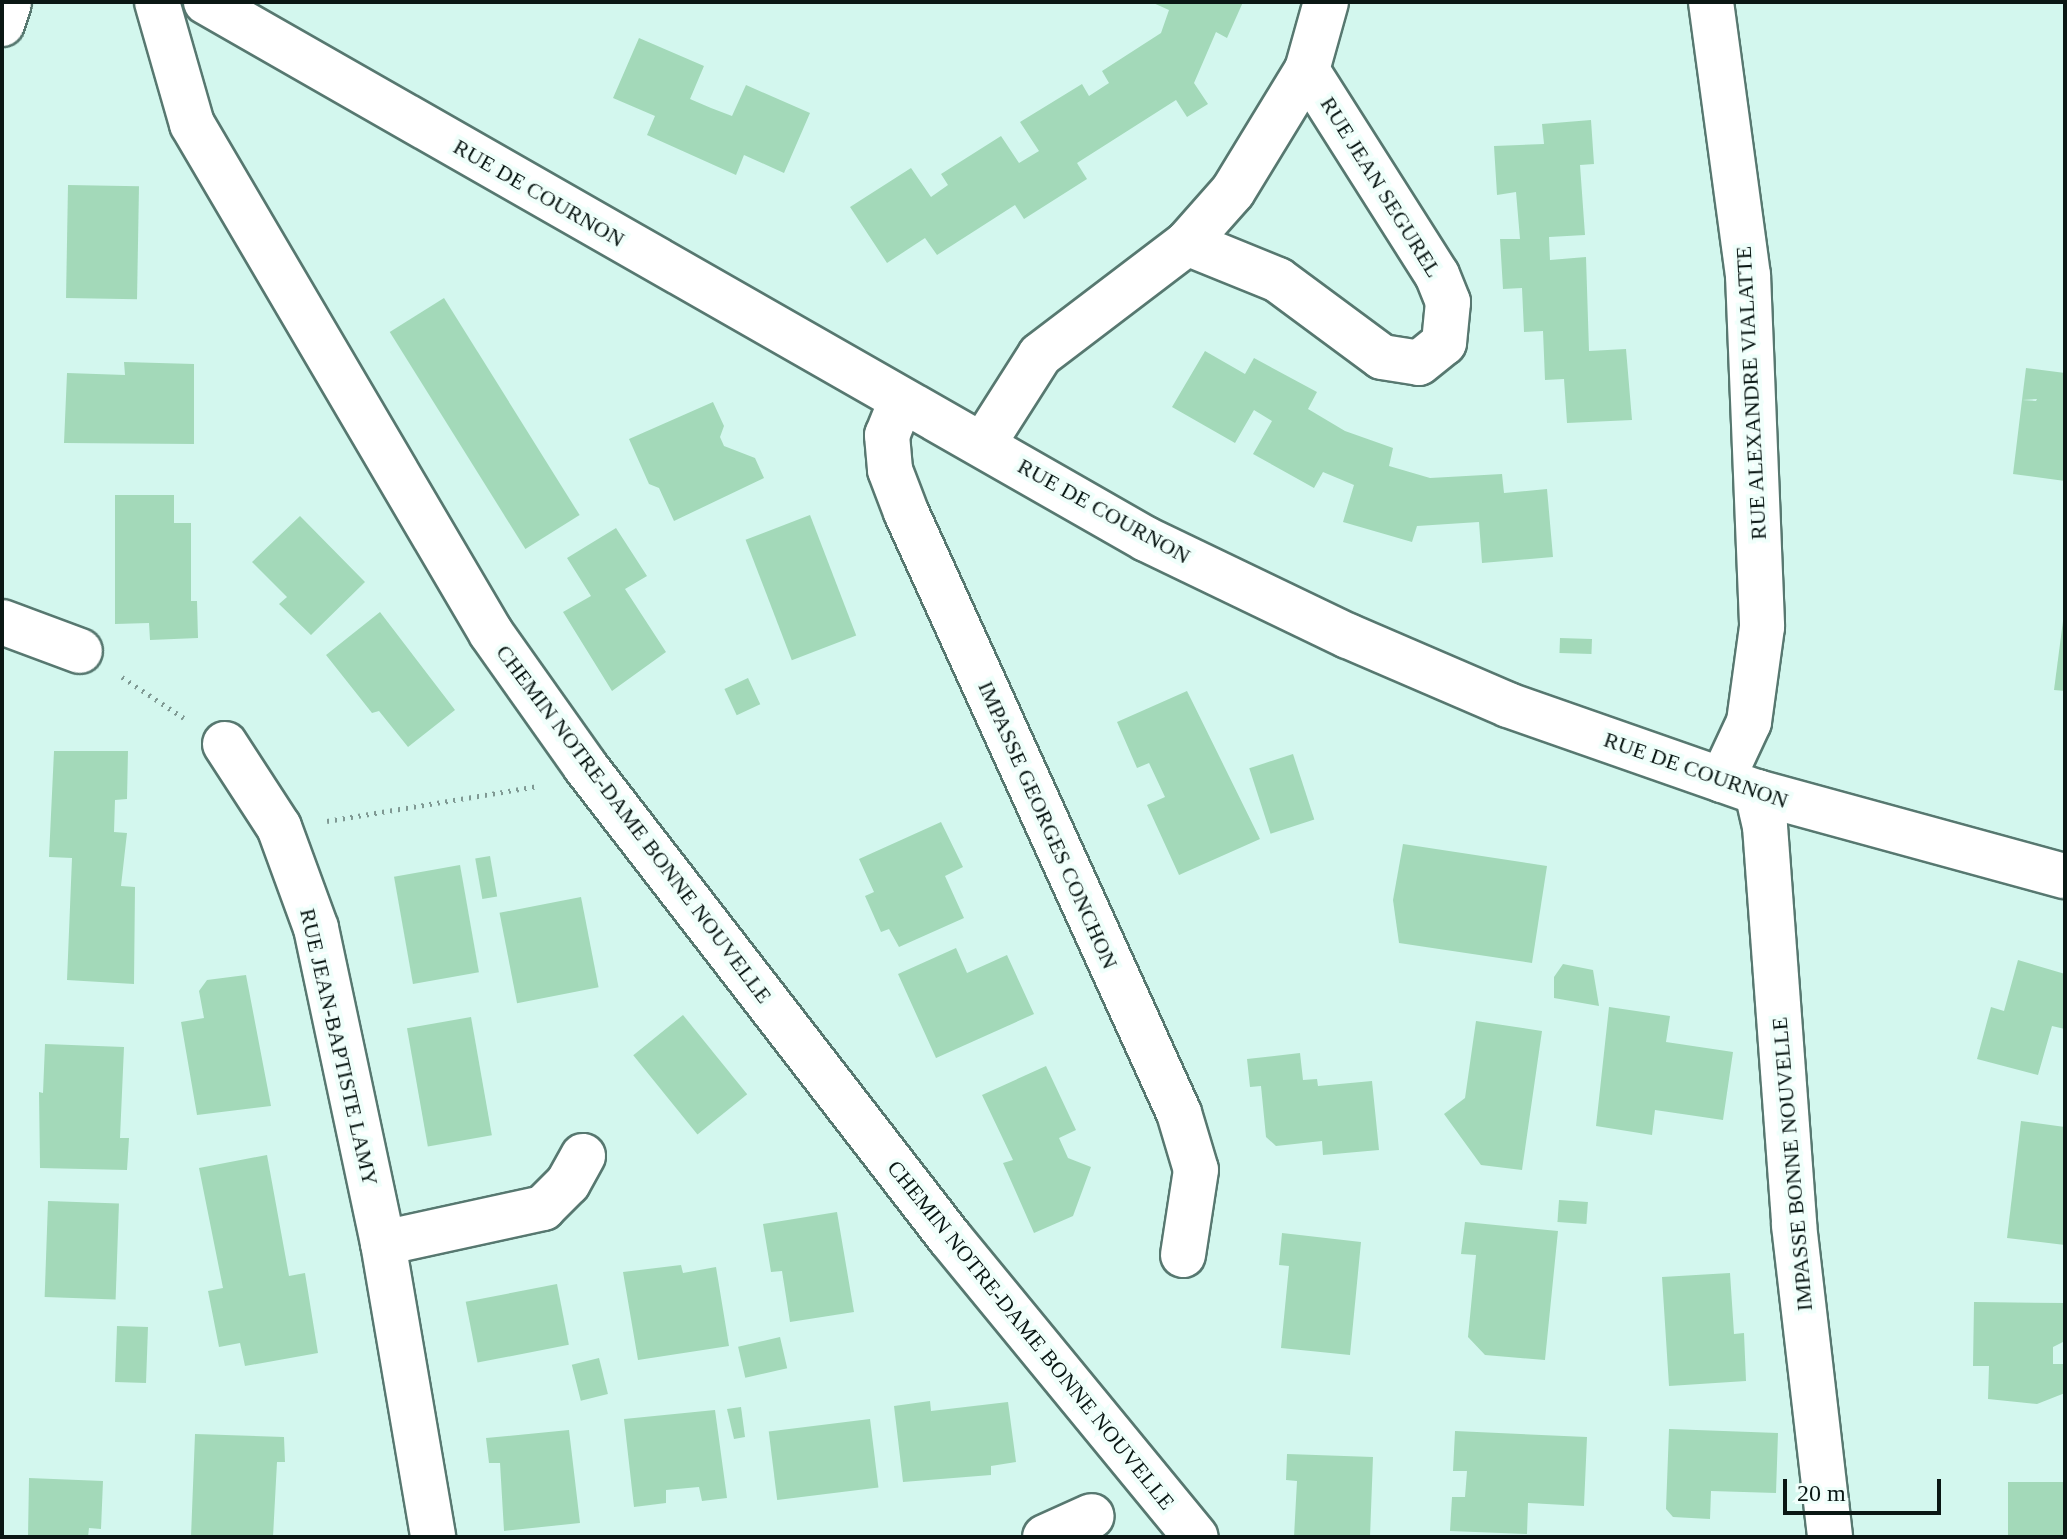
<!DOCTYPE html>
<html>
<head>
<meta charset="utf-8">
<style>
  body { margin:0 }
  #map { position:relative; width:2067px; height:1539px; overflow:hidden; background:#d3f7ee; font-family:Georgia,serif }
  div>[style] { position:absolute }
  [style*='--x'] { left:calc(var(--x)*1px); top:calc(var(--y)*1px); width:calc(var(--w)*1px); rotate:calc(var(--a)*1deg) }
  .building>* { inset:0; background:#a3d9b9; transform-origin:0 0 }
  .path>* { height:5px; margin-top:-2.5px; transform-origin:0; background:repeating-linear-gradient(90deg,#7f9993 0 2px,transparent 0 8px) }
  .roads { filter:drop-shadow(2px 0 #577870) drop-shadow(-2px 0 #577870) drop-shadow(0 2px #577870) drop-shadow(0 -2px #577870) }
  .minor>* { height:44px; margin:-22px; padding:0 22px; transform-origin:22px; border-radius:22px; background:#fff }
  span { translate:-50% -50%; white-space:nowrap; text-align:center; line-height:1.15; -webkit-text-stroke:8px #f0fffb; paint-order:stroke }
  .street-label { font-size:22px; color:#0a1714 }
  .frame { position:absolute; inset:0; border:4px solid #0a1714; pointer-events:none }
  .scale { position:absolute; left:1783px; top:1479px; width:158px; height:36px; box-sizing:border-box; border:4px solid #0a1714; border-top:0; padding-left:10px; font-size:24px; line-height:28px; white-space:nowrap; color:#0a1714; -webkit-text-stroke:6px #f0fffb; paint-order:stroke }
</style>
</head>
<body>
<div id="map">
  <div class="building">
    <i style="clip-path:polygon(1151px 2px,1243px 2px,1227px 38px,1216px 32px,1194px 83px,1208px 104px,1187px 117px,1176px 100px,1077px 163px,1087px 179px,1024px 219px,1015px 205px,937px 255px,925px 238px,887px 263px,850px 207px,911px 168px,931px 197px,948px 185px,941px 174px,1001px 136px,1019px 163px,1039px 151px,1020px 122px,1082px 84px,1089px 96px,1109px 83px,1102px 71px,1161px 33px,1169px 10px)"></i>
    <i style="clip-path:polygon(639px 38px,704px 66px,690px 99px,711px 108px,732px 116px,746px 85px,810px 113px,784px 173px,744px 155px,736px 175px,647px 135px,655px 116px,613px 98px)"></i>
    <i style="clip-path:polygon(1591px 120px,1594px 164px,1580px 165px,1585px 235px,1549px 237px,1550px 260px,1586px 257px,1589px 351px,1626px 349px,1632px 420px,1567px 423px,1564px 379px,1545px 380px,1543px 331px,1524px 332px,1522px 288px,1503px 289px,1500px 239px,1520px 239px,1516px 192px,1497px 195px,1494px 146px,1544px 144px,1542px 124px)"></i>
    <i style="left:68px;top:185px;width:71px;height:113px;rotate:1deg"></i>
    <i style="left:444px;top:298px;width:256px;height:64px;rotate:58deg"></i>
    <i style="clip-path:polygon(1205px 351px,1245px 374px,1254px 358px,1317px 392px,1308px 409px,1345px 431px,1393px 448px,1389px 466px,1430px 478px,1502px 474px,1504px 493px,1547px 489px,1553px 557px,1482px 563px,1479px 522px,1417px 526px,1412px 542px,1343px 522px,1354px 485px,1323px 472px,1314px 488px,1253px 454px,1272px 421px,1254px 410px,1235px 443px,1172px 407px)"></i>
    <i style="clip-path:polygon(124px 362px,194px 364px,194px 444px,64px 443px,67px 373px,125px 375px)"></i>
    <i style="clip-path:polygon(2026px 368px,2065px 373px,2065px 481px,2013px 474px,2022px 400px,2036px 401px,2037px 399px,2022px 400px)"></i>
    <i style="clip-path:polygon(713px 402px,724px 426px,720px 437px,724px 446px,755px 458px,764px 478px,674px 521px,659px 488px,649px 484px,629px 439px)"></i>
    <i style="clip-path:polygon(115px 495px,174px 495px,174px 523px,191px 523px,191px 601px,197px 601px,198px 638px,150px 640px,149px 623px,115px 624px)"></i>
    <i style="left:810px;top:515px;width:129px;height:69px;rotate:69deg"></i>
    <i style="clip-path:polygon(300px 516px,365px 582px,311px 635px,279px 604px,287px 597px,252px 562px)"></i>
    <i style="clip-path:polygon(616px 528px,647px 576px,625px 589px,666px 652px,612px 691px,563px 612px,591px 596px,567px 558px)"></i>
    <i style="clip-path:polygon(380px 612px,455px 710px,408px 747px,379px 711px,372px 713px,326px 655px)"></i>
    <i style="clip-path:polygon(2063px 621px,2065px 621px,2065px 691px,2054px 690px)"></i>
    <i style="left:1560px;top:638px;width:32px;height:15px;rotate:2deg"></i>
    <i style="left:748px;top:678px;width:29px;height:26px;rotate:65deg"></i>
    <i style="clip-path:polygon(1187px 691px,1260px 839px,1179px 875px,1147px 805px,1165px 797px,1149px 763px,1137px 768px,1117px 722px)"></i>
    <i style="clip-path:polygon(54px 751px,128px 751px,127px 799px,115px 800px,114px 832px,127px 833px,121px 886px,135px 887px,134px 984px,67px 980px,72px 858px,49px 857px)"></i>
    <i style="left:1293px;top:754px;width:69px;height:46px;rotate:72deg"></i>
    <i style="clip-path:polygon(941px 822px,963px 867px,945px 876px,964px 918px,899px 947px,889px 929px,881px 932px,865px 896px,874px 892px,859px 859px)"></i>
    <i style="clip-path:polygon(1403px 844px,1547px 866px,1532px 963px,1399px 943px,1393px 900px)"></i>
    <i style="left:490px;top:856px;width:41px;height:15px;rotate:80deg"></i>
    <i style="left:460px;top:865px;width:109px;height:67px;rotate:80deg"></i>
    <i style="left:581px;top:897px;width:92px;height:83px;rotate:79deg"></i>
    <i style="clip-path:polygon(956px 948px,967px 973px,1007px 955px,1034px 1014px,936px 1058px,898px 974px)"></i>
    <i style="clip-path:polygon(2018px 960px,2065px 974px,2065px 1029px,2052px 1026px,2038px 1075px,1977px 1059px,1991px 1007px,2004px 1011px)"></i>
    <i style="clip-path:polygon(1563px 964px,1593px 970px,1599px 1006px,1554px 998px,1554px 977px)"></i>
    <i style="clip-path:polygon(246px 975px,271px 1106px,197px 1115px,181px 1022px,204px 1018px,199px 991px,207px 980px)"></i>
    <i style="clip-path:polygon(1609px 1007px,1670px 1016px,1666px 1042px,1733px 1052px,1723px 1120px,1655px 1110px,1652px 1135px,1596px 1126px)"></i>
    <i style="left:683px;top:1015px;width:102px;height:64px;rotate:51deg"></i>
    <i style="left:471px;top:1017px;width:120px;height:65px;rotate:80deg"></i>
    <i style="clip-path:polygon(1476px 1021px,1542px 1031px,1522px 1170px,1481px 1165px,1444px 1114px,1465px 1098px)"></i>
    <i style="clip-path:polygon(45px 1044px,124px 1047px,120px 1138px,129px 1138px,127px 1170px,40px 1168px,39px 1092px,43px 1093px)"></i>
    <i style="clip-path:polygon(1300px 1053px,1303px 1080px,1317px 1079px,1318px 1086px,1372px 1081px,1379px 1150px,1323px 1155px,1322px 1141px,1276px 1146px,1266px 1137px,1261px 1086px,1250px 1087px,1247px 1059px)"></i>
    <i style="clip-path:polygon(1046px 1066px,1076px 1130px,1059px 1138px,1068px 1158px,1091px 1167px,1073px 1216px,1034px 1233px,1003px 1163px,1013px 1160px,982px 1095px)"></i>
    <i style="clip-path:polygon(2021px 1121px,2065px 1127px,2065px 1245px,2007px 1238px)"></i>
    <i style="clip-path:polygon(267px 1155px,289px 1276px,305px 1273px,318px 1353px,245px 1366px,240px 1343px,219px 1347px,208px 1291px,223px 1288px,199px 1168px)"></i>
    <i style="left:1559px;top:1200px;width:29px;height:22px;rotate:4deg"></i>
    <i style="left:48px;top:1201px;width:71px;height:96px;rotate:2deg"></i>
    <i style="clip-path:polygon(837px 1212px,854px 1312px,790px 1322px,782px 1271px,771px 1272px,763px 1224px)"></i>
    <i style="clip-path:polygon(1465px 1222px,1558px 1231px,1545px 1360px,1485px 1355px,1468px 1337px,1476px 1255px,1461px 1254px)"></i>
    <i style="clip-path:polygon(1282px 1233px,1361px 1242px,1350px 1355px,1281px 1348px,1289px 1266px,1279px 1265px)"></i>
    <i style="clip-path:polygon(681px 1265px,683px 1273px,716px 1267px,729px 1346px,638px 1360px,623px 1272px)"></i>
    <i style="clip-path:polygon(1730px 1273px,1734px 1334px,1744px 1333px,1746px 1381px,1669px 1386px,1662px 1277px)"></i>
    <i style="left:557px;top:1284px;width:62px;height:93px;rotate:79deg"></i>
    <i style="clip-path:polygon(1974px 1302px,2065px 1303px,2065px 1341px,2053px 1347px,2053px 1364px,2065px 1364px,2065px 1393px,2037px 1404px,1988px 1399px,1989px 1366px,1973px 1366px)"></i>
    <i style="left:117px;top:1326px;width:31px;height:56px;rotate:2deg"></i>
    <i style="left:780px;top:1337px;width:32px;height:43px;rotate:77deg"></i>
    <i style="left:599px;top:1358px;width:37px;height:28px;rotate:76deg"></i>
    <i style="clip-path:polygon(930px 1401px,931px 1411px,1008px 1402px,1016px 1462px,991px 1466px,991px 1475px,903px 1482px,894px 1406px)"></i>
    <i style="clip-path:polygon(741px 1407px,745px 1437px,734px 1439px,727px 1409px)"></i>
    <i style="clip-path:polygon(715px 1410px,727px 1498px,702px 1501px,699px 1487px,666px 1490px,666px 1503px,634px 1507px,624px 1419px)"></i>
    <i style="left:870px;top:1419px;width:69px;height:102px;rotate:83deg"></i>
    <i style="clip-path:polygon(1669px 1429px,1778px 1433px,1776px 1493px,1711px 1491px,1710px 1519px,1673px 1517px,1666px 1509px)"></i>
    <i style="clip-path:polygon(569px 1430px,580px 1523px,504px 1531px,500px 1463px,489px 1463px,486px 1438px)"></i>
    <i style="clip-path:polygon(1455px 1431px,1587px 1437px,1584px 1506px,1528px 1503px,1527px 1534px,1450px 1531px,1452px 1497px,1465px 1497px,1467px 1471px,1453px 1471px)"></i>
    <i style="clip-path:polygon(195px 1434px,284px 1437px,285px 1462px,277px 1462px,273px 1537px,191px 1537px)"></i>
    <i style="clip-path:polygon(1287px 1454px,1373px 1457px,1370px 1537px,1294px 1537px,1297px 1481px,1286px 1480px)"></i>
    <i style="clip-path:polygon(29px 1478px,103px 1481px,101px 1529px,89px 1528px,88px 1537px,28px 1537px)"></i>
    <i style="left:2065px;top:1482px;width:55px;height:57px;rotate:90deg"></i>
  </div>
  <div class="path">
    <i style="--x:122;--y:677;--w:74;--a:33.5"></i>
    <i style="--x:327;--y:821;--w:214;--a:-9.4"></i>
  </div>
  <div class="roads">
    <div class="minor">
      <i style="--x:157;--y:2;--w:127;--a:74"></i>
      <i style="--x:192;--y:124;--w:590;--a:59.57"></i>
      <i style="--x:491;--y:633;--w:163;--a:54.7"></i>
      <i style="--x:585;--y:766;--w:597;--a:52.29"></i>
      <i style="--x:950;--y:1238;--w:387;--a:50.6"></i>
      <i style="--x:206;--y:2;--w:1083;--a:29.74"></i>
      <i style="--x:1146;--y:539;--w:224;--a:25.7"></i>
      <i style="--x:1348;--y:636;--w:174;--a:23.3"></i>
      <i style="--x:1508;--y:705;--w:264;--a:19.3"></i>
      <i style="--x:1757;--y:792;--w:319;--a:15.3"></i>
      <i style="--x:1711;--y:2;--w:275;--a:82.3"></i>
      <i style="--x:1748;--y:275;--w:352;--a:87.7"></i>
      <i style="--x:1762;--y:627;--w:96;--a:97.8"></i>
      <i style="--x:1749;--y:722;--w:64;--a:115"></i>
      <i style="--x:2;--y:24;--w:23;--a:-72"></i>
      <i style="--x:1187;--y:243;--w:98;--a:22.1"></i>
      <i style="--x:1278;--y:280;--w:129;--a:36.5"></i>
      <i style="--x:1382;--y:357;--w:37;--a:9"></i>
      <i style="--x:1419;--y:363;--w:32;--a:-39"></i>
      <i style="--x:1444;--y:343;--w:41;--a:-84.4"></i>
      <i style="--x:1448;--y:302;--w:29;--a:-112"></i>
      <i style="--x:1437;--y:275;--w:243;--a:-122.4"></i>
      <i style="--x:901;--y:401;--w:37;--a:112"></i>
      <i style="--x:887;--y:435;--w:35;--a:85"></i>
      <i style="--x:890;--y:470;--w:45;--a:69.1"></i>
      <i style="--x:906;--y:512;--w:660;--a:65.57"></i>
      <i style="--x:1179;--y:1113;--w:59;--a:73.4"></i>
      <i style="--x:1196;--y:1170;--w:86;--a:98.7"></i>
      <i style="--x:984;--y:443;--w:104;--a:-57.5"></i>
      <i style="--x:1040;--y:355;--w:185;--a:-37.3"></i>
      <i style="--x:1187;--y:243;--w:69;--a:-48.5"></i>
      <i style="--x:1233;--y:191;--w:142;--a:-58.6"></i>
      <i style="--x:1307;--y:70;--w:71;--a:-74.4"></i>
      <i style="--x:2;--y:622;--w:83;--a:20.4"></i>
      <i style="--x:225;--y:744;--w:99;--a:57"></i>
      <i style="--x:279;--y:827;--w:108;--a:69.9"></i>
      <i style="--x:316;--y:928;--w:322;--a:78"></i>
      <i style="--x:383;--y:1243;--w:298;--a:80.3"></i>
      <i style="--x:1757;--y:792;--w:35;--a:77"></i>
      <i style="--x:1765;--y:826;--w:400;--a:85.8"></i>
      <i style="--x:1794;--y:1225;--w:314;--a:83.4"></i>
      <i style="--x:383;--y:1243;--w:164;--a:-12.3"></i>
      <i style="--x:543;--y:1208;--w:35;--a:-45"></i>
      <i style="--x:568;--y:1183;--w:31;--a:-61"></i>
      <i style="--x:1045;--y:1537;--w:51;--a:-24.1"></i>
    </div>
  </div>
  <div class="street-label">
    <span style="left:1381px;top:187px;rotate:58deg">RUE JEAN SEGUREL</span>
    <span style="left:539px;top:193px;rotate:30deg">RUE DE COURNON</span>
    <span style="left:1751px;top:393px;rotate:-93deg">RUE ALEXANDRE VIALATTE</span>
    <span style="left:1104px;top:511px;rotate:29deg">RUE DE COURNON</span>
    <span style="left:1696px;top:770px;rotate:19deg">RUE DE COURNON</span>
    <span style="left:634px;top:824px;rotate:53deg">CHEMIN NOTRE-DAME BONNE NOUVELLE</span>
    <span style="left:1048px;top:825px;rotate:66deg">IMPASSE GEORGES CONCHON</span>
    <span style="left:339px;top:1047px;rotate:77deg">RUE JEAN-BAPTISTE LAMY</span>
    <span style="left:1792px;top:1164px;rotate:-95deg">IMPASSE BONNE NOUVELLE</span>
    <span style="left:1031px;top:1335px;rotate:51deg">CHEMIN NOTRE-DAME BONNE NOUVELLE</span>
  </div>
  <div class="frame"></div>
  <div class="scale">20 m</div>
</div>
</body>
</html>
